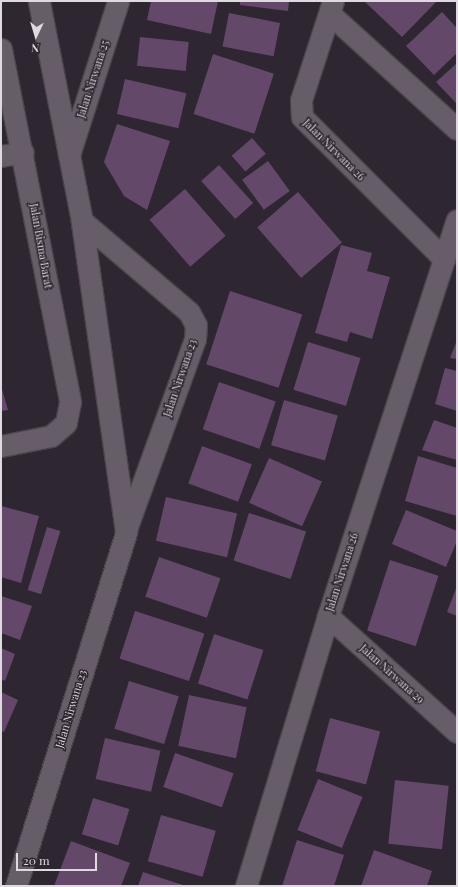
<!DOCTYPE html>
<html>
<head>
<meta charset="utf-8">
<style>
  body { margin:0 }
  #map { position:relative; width:458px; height:887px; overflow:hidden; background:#2e2630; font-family:"Playfair Display",serif }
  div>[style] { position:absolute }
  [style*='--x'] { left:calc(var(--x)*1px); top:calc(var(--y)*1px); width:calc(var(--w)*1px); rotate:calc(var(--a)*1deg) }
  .building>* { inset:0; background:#63486a; transform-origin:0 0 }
  .roads { filter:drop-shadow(1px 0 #4a444c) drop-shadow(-1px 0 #4a444c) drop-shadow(0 1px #4a444c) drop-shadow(0 -1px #4a444c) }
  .minor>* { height:21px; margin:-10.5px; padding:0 10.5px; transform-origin:10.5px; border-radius:10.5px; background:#665d69 }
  span { translate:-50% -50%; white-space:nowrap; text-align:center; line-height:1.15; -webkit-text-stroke:3px #2e2630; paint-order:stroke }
  .street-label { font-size:11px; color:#dfdae0 }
  .frame { position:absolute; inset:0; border:2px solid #dfdae0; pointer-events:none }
  .north { position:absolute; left:16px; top:16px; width:40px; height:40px; -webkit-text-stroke:3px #2e2630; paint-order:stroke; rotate:184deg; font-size:11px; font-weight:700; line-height:16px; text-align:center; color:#dfdae0 }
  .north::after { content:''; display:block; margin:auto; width:14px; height:18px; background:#dfdae0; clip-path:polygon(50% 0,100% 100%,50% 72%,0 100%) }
  .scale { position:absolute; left:16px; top:853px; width:81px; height:18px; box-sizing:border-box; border:2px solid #dfdae0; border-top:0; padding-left:5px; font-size:12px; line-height:14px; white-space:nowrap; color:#dfdae0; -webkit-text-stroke:3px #2e2630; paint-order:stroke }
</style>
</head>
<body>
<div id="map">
  <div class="building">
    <i style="clip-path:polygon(151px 1px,218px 1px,211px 34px,147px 20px)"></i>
    <i style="clip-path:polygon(240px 1px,289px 1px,288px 11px,240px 5px)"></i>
    <i style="clip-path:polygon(364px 1px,437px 1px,402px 37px)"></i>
    <i style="clip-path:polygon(442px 12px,457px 28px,457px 53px,434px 75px,406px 46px)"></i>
    <i style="left:229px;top:13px;width:52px;height:34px;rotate:11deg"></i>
    <i style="left:140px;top:37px;width:49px;height:29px;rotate:6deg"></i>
    <i style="left:213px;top:54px;width:64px;height:63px;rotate:18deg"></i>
    <i style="clip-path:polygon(457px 63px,457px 104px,436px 82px)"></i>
    <i style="left:125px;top:79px;width:63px;height:36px;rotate:13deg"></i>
    <i style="clip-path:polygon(117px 124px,170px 141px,147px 210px,124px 196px,104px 162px)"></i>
    <i style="left:252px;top:138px;width:21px;height:27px;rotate:49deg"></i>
    <i style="left:268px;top:161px;width:37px;height:32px;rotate:54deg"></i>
    <i style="left:219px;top:165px;width:51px;height:24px;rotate:48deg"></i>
    <i style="left:185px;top:189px;width:62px;height:47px;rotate:49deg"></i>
    <i style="left:298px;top:192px;width:67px;height:54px;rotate:49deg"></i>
    <i style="clip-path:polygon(341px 245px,372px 253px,367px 271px,390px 277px,372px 339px,350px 332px,347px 342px,315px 333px)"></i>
    <i style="left:230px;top:291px;width:76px;height:77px;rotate:18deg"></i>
    <i style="clip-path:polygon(457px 340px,457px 359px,450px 358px)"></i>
    <i style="left:308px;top:342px;width:55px;height:50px;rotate:17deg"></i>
    <i style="clip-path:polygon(445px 368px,457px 371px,457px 411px,435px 404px)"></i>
    <i style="left:219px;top:382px;width:60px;height:50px;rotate:19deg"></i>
    <i style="clip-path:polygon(1px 386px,8px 410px,1px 411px)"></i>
    <i style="left:284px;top:400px;width:56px;height:47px;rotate:16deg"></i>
    <i style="clip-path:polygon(434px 420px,457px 428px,457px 460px,422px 450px)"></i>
    <i style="left:202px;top:446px;width:53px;height:40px;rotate:20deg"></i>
    <i style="clip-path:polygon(418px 456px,457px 468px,457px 516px,405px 501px)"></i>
    <i style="left:269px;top:458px;width:58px;height:49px;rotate:24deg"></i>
    <i style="left:166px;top:497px;width:73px;height:45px;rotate:13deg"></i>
    <i style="clip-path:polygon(1px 506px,39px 516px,21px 583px,1px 577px)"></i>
    <i style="clip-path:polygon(406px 510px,457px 531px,457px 541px,446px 567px,392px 544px)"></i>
    <i style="left:249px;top:513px;width:60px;height:50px;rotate:18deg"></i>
    <i style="left:47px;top:527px;width:14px;height:66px;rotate:17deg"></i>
    <i style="left:159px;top:557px;width:65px;height:42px;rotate:19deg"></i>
    <i style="left:390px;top:560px;width:51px;height:74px;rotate:18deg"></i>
    <i style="clip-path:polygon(457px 586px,457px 616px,447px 612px)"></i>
    <i style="clip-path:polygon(1px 596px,32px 606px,20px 640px,1px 633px)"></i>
    <i style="left:135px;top:611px;width:73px;height:50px;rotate:18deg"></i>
    <i style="left:214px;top:634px;width:52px;height:52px;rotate:18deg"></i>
    <i style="clip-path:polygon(1px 648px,15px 654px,5px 681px,1px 679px)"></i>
    <i style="left:129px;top:681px;width:52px;height:50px;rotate:17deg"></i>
    <i style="clip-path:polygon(1px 692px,18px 700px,4px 732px,1px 731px)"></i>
    <i style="left:189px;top:695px;width:59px;height:52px;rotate:12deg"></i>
    <i style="left:330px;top:718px;width:52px;height:55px;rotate:15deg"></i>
    <i style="left:105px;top:738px;width:57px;height:42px;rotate:13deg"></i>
    <i style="left:175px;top:753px;width:62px;height:36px;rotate:19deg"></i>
    <i style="left:318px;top:779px;width:48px;height:55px;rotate:22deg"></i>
    <i style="left:395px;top:780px;width:54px;height:64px;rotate:6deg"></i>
    <i style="left:93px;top:798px;width:38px;height:38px;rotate:17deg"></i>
    <i style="left:161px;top:815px;width:57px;height:48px;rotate:16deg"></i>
    <i style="clip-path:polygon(297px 840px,344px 855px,334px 886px,282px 886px)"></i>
    <i style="clip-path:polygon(71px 841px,130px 863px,121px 886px,54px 886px)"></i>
    <i style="clip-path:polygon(374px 850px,432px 871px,427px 886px,361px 886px)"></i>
    <i style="clip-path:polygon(143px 872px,186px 886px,138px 886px)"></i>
  </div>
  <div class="roads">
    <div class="minor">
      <i style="--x:333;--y:1;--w:104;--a:107.9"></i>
      <i style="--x:301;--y:100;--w:17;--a:87"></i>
      <i style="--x:302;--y:117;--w:201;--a:45"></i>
      <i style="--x:330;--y:14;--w:171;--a:42.2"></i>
      <i style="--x:1;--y:49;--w:360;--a:78.9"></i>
      <i style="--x:70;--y:402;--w:21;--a:101"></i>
      <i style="--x:66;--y:423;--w:20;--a:139"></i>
      <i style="--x:51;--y:436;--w:51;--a:168.7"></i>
      <i style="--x:69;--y:155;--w:162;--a:-72.3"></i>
      <i style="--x:1;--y:156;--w:22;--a:-10"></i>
      <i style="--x:82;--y:221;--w:140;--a:40.4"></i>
      <i style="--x:189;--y:312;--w:15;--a:62"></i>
      <i style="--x:196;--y:325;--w:14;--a:94"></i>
      <i style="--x:195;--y:339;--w:203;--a:109.9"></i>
      <i style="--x:328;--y:616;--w:173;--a:42"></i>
      <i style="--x:16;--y:886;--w:371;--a:-72.7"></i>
      <i style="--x:126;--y:532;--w:314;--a:-98.1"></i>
      <i style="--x:82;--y:221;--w:224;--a:-101.1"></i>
      <i style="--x:246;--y:886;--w:282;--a:-73.1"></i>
      <i style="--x:328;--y:616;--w:416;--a:-72"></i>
    </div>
  </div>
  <div class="street-label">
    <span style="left:93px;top:79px;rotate:-72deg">Jalan Nirwana 25</span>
    <span style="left:334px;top:150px;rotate:45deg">Jalan Nirwana 26</span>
    <span style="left:41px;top:246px;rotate:80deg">Jalan Bisma Barat</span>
    <span style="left:180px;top:378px;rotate:-71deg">Jalan Nirwana 23</span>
    <span style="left:342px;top:572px;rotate:-72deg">Jalan Nirwana 26</span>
    <span style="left:392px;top:674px;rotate:42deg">Jalan Nirwana 29</span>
    <span style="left:71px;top:709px;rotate:-73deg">Jalan Nirwana 23</span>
  </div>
  <div class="frame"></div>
  <div class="north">N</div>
  <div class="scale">20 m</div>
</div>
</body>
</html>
